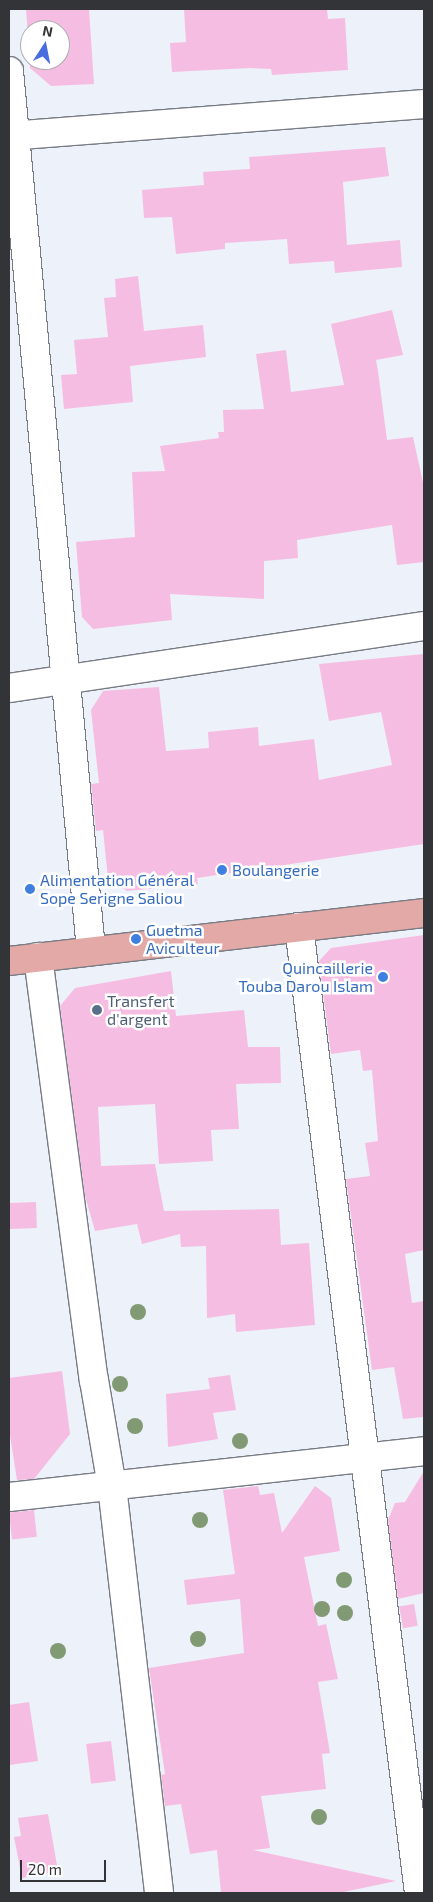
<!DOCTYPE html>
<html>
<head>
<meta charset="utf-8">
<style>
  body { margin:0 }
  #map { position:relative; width:433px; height:1902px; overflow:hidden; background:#edf1fa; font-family:"Exo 2",sans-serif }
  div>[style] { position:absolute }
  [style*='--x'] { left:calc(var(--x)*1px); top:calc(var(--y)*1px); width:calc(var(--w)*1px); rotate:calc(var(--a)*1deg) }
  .building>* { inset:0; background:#f6bde2; transform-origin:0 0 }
  .roads { filter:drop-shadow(1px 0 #777b83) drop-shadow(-1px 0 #777b83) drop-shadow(0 1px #777b83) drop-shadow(0 -1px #777b83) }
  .minor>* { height:28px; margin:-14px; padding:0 14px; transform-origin:14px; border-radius:14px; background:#fff }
  .major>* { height:28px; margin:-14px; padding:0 14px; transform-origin:14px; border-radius:14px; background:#e2a9a7 }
  .trees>* { width:16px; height:16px; margin:-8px; border-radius:50%; background:#829a73 }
  .dots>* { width:14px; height:14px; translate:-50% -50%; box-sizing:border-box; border:2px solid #fff; border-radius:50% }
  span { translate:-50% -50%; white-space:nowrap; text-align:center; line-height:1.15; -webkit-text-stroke:5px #fff; paint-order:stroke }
  .shop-label { font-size:16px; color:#366cbe }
  .left { translate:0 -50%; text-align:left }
  .right { translate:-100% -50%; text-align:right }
  .service-label { font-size:16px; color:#4e5e75 }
  .frame { position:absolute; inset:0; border:10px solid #323437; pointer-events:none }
  .north { position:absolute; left:20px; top:20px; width:50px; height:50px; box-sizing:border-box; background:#fff; border:1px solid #adaeaf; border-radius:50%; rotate:11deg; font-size:14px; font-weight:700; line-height:20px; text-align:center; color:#323437 }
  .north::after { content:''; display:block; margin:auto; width:18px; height:22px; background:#496de0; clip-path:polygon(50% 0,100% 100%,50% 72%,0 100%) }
  .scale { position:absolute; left:20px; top:1860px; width:86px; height:22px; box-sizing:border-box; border:2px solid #323437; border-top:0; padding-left:6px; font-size:15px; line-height:18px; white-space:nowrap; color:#323437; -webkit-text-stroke:4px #fff; paint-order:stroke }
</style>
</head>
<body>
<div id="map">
  <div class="building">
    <i style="clip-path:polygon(evenodd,26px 9px,89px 9px,94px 84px,51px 86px,30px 68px,26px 9px,30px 30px,60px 30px,60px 60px,30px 60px,30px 30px)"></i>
    <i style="clip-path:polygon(184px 9px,327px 9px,328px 19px,345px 18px,348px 70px,272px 75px,271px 69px,250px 68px,172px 72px,170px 43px,186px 42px)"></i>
    <i style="clip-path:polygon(385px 147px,389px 176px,343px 182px,347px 245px,400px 240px,402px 267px,335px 273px,334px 261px,289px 264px,287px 239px,225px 243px,225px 249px,176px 254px,172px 217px,144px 218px,142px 190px,204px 185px,203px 172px,250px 169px,249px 157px)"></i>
    <i style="clip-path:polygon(138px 276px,144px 331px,203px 325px,206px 357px,130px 366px,133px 402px,64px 409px,61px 375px,77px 374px,74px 340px,108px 337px,104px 298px,116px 297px,115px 279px)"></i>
    <i style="clip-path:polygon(392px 310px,403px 355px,376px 360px,378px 371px,387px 440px,413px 437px,424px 487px,424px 562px,397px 565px,392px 525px,297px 540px,298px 558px,264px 561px,264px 599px,170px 594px,172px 620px,93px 629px,82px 617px,76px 542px,135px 537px,132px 472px,165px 471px,160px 446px,219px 438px,218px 432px,224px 432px,223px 410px,264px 409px,256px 354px,286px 350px,291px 392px,344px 385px,331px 324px)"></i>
    <i style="clip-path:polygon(424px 654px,424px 844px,197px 878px,198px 884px,127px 891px,108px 879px,103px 830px,96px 831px,91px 784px,99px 783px,91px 710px,103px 691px,159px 687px,166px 751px,209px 748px,208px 732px,258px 727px,259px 746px,314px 739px,319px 780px,392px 765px,381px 712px,329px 721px,319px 664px)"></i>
    <i style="clip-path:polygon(424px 935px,424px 1250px,405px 1254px,412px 1303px,424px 1301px,424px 1417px,403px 1419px,394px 1367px,372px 1370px,346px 1179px,370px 1176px,365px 1143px,378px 1141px,372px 1070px,363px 1071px,360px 1050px,331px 1054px,319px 961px,331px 948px)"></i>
    <i style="clip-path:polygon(171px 971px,176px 1016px,244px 1010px,248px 1047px,280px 1047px,281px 1083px,236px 1084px,239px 1129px,211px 1130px,213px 1161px,159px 1164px,155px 1104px,98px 1107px,101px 1166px,155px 1164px,164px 1211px,279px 1209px,281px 1245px,309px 1243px,315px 1325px,236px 1332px,235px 1314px,207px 1318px,206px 1246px,181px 1247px,180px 1234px,142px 1244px,137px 1224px,95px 1231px,85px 1196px,60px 1006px,75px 988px)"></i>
    <i style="left:36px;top:1202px;width:26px;height:27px;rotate:88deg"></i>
    <i style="clip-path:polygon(62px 1371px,70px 1434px,34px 1479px,17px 1480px,9px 1429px,9px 1378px)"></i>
    <i style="clip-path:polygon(230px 1375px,236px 1410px,213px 1413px,218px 1439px,168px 1447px,166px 1394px,210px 1389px,208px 1378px)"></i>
    <i style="clip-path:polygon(424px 1471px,424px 1593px,398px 1599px,388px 1520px,395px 1503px,405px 1502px)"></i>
    <i style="clip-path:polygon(258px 1486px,260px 1495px,274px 1493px,282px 1533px,315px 1486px,331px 1498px,340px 1551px,304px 1557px,318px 1626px,326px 1624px,338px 1679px,318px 1682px,330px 1753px,322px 1754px,326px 1789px,261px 1796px,270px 1848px,253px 1850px,396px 1881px,339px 1893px,221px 1893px,217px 1850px,190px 1854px,181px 1804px,165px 1806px,161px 1775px,165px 1774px,149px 1668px,244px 1653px,240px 1599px,187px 1605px,184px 1580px,235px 1574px,223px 1490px)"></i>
    <i style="left:34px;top:1510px;width:27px;height:25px;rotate:84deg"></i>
    <i style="left:414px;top:1604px;width:22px;height:15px;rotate:80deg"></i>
    <i style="clip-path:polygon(29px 1702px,38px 1761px,9px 1765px,9px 1705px)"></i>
    <i style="left:111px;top:1741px;width:40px;height:25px;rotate:83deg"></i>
    <i style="clip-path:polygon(48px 1814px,58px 1871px,22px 1878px,14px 1837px,21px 1836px,18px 1818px)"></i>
  </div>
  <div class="roads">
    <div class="minor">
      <i style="--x:9;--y:71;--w:883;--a:84.67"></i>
      <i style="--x:9;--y:136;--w:416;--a:-4.4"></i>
      <i style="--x:9;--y:688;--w:420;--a:-8.5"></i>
      <i style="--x:299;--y:927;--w:973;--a:82.92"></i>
      <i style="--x:38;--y:957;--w:427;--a:82.5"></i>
      <i style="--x:94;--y:1380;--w:108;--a:80.4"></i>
      <i style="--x:112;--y:1486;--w:410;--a:83.4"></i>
      <i style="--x:9;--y:1497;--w:418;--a:-6.3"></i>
    </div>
    <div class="major">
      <i style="--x:9;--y:961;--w:418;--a:-6.6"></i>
    </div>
  </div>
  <div class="trees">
    <i style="left:138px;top:1312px"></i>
    <i style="left:120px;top:1384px"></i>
    <i style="left:135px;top:1426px"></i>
    <i style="left:240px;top:1441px"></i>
    <i style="left:200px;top:1520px"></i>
    <i style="left:344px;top:1580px"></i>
    <i style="left:322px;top:1609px"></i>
    <i style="left:345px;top:1613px"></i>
    <i style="left:198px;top:1639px"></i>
    <i style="left:58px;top:1651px"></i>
    <i style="left:319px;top:1817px"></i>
  </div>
  <div class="dots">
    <i style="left:222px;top:870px;background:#3f7fe0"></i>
    <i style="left:30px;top:889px;background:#3f7fe0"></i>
    <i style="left:136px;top:939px;background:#3f7fe0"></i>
    <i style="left:383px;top:977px;background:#3f7fe0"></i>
    <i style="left:97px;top:1010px;background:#5c6f8a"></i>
  </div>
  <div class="shop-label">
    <span class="left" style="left:232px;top:870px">Boulangerie</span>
    <span class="left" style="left:40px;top:889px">Alimentation Général<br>Sope Serigne Saliou</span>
    <span class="left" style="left:146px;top:939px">Guetma<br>Aviculteur</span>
    <span class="right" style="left:373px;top:977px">Quincaillerie<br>Touba Darou Islam</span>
  </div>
  <div class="service-label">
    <span class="left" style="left:107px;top:1010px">Transfert<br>d'argent</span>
  </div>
  <div class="frame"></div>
  <div class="north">N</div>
  <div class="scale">20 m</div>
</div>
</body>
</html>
